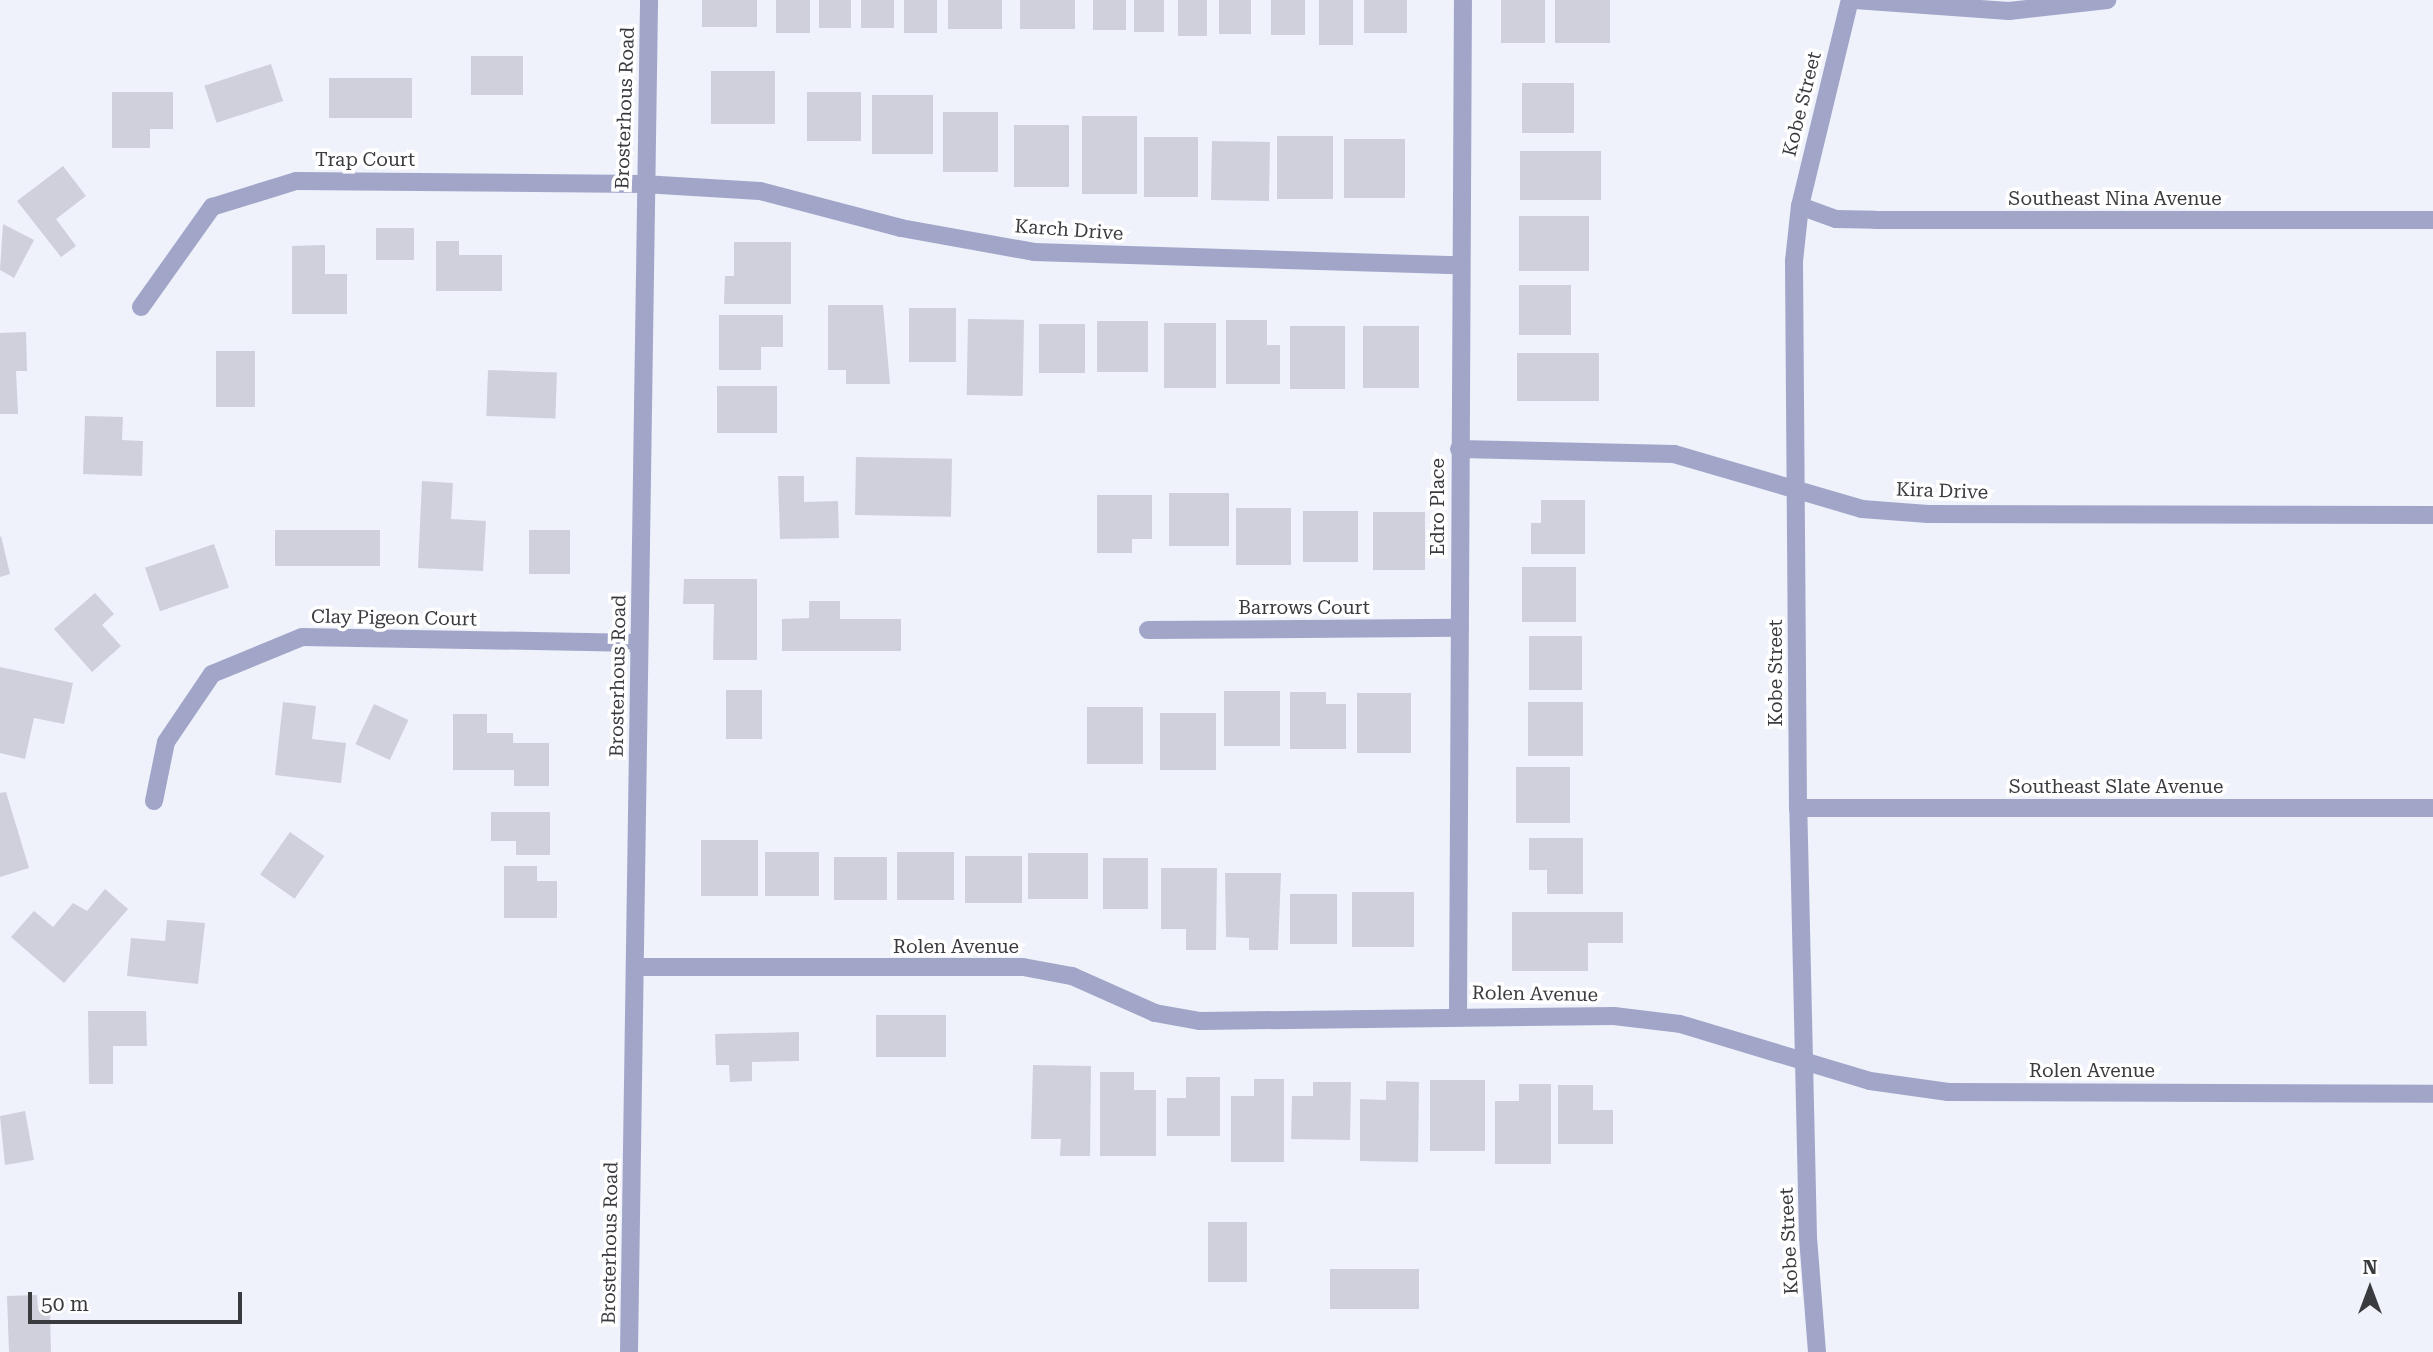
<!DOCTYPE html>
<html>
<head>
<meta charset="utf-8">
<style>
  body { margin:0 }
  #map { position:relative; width:2433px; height:1352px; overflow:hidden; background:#eff1fb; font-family:"Roboto Serif",serif }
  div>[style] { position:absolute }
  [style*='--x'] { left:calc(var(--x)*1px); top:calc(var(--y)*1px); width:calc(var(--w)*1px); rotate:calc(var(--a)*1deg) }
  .building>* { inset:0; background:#cfd0db; transform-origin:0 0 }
  .minor>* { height:18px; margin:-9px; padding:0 9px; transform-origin:9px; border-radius:9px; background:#a1a6c9 }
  span { translate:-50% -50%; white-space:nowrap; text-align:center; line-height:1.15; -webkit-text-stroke:7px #fff; paint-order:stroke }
  .street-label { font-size:19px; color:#3a3b3f }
  .north { position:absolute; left:2335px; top:1254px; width:70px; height:70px; -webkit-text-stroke:5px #fff; paint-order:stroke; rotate:0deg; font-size:19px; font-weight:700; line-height:28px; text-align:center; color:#3a3b3f }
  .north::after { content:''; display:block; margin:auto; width:24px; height:32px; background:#3a3b3f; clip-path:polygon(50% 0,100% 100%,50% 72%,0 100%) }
  .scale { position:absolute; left:28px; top:1292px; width:214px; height:32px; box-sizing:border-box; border:4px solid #3a3b3f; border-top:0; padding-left:9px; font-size:21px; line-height:24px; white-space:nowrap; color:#3a3b3f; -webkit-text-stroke:5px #fff; paint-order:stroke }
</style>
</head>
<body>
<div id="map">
  <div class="building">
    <i style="left:702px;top:0;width:55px;height:27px"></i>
    <i style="left:776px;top:0;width:34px;height:33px"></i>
    <i style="left:819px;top:0;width:32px;height:28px"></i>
    <i style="left:861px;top:0;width:33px;height:28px"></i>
    <i style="left:904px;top:0;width:33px;height:33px"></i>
    <i style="left:948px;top:0;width:54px;height:29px"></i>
    <i style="left:1020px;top:0;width:55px;height:29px"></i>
    <i style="left:1093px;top:0;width:33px;height:30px"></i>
    <i style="left:1134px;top:0;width:30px;height:32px"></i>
    <i style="left:1178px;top:0;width:29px;height:36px"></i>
    <i style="left:1219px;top:0;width:32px;height:34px"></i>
    <i style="left:1271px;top:0;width:34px;height:35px"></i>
    <i style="left:1319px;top:0;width:34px;height:45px"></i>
    <i style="left:1364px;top:0;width:43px;height:33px"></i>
    <i style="left:1501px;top:0;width:44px;height:43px"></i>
    <i style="left:1555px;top:0;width:55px;height:43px"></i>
    <i style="left:471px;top:56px;width:52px;height:39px"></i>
    <i style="left:271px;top:64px;width:39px;height:70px;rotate:72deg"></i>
    <i style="left:711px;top:71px;width:64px;height:53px"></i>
    <i style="left:329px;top:78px;width:83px;height:40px"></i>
    <i style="left:1522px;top:83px;width:52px;height:50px"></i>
    <i style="clip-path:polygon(112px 92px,173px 92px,173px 129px,150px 129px,150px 148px,112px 148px)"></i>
    <i style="left:807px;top:92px;width:54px;height:49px"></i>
    <i style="left:872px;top:95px;width:61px;height:59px"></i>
    <i style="left:943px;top:112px;width:55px;height:60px"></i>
    <i style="left:1082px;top:116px;width:55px;height:78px"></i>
    <i style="left:1014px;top:125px;width:55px;height:62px"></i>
    <i style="left:1277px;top:136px;width:56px;height:63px"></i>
    <i style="left:1144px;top:137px;width:54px;height:60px"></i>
    <i style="left:1344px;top:139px;width:61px;height:59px"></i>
    <i style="left:1212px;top:141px;width:58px;height:59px;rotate:1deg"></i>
    <i style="left:1520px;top:151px;width:81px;height:49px"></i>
    <i style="clip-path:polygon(63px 166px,86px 196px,56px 219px,76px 246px,61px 257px,17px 201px)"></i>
    <i style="left:1519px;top:216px;width:70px;height:55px"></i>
    <i style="clip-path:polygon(3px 224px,34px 240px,14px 278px,0 270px)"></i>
    <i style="left:376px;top:228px;width:38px;height:32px"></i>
    <i style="clip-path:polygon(436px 241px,459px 241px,459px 255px,502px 255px,502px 291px,436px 291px)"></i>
    <i style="clip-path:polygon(734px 242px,791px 242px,791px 304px,724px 304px,725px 276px,734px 276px)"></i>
    <i style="clip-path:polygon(325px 245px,325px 274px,347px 274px,347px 314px,292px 314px,292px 246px)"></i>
    <i style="left:1519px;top:285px;width:52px;height:50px"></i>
    <i style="clip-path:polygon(828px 305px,883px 305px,890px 384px,846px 384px,846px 370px,828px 370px)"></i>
    <i style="left:909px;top:308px;width:47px;height:54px"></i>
    <i style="clip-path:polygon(719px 315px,783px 315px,783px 347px,761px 347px,761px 370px,719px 370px)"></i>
    <i style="left:968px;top:319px;width:56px;height:76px;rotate:1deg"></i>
    <i style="clip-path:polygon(1226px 320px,1267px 320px,1267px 345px,1280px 345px,1280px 384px,1226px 384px)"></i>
    <i style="left:1148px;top:321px;width:51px;height:51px;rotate:90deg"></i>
    <i style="left:1164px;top:323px;width:52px;height:65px"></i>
    <i style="left:1039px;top:324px;width:46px;height:49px"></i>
    <i style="left:1290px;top:326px;width:55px;height:63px"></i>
    <i style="left:1363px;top:326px;width:56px;height:62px"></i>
    <i style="clip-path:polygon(26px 332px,27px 371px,16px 371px,18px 414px,0 414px,0 333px)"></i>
    <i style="left:216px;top:351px;width:39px;height:56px"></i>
    <i style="left:1517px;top:353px;width:82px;height:48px"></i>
    <i style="left:488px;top:370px;width:69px;height:46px;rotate:2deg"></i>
    <i style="left:717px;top:386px;width:60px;height:47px"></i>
    <i style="clip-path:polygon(85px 416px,123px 417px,122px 440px,143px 441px,142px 476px,83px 474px)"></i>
    <i style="left:856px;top:457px;width:96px;height:58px;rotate:1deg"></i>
    <i style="clip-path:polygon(778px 476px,804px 476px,804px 502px,838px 501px,839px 538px,780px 539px)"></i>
    <i style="clip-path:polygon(422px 481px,453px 483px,451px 519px,486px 521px,483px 571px,418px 568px)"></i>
    <i style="left:1169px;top:493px;width:60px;height:53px"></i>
    <i style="clip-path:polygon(1097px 495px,1152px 495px,1152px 539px,1132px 539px,1132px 553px,1097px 553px)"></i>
    <i style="clip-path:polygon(1541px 500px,1585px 500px,1585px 554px,1531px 554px,1531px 523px,1541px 523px)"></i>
    <i style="left:1236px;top:508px;width:55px;height:57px"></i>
    <i style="left:1303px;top:511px;width:55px;height:51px"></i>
    <i style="left:1373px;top:512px;width:52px;height:58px"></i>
    <i style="left:275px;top:530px;width:105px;height:36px"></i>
    <i style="left:529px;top:530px;width:41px;height:44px"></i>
    <i style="clip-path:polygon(1px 536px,10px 574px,0 577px,0 537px)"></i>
    <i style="left:214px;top:544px;width:46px;height:73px;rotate:71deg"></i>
    <i style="left:1522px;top:567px;width:54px;height:55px"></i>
    <i style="clip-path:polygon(684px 579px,757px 579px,757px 660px,713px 660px,714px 604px,683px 604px)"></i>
    <i style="clip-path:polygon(95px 593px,114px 614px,102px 625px,121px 646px,92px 672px,54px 629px)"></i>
    <i style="clip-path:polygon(809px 601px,840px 601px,840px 619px,901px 619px,901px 651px,782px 651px,782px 619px,809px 618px)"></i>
    <i style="left:1529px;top:636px;width:53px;height:54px"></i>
    <i style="clip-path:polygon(0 667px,73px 683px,64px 724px,34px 718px,25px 759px,0 753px)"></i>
    <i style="left:726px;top:690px;width:36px;height:49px"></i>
    <i style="left:1224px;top:691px;width:56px;height:55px"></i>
    <i style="clip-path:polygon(1290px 692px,1326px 692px,1326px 704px,1346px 704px,1346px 749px,1290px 749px)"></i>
    <i style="left:1357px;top:693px;width:54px;height:60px"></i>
    <i style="clip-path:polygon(283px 702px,316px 706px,312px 739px,346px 743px,341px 783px,275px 775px)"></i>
    <i style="left:1528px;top:702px;width:55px;height:54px"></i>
    <i style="left:374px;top:704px;width:38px;height:44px;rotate:25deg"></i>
    <i style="left:1087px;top:707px;width:56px;height:57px"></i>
    <i style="left:1160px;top:713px;width:56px;height:57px"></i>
    <i style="clip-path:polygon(453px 714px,487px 714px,487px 733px,513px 733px,513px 743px,549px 743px,549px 786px,514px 786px,514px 770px,453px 770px)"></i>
    <i style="left:1516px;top:767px;width:54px;height:56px"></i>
    <i style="clip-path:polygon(6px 792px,29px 868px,0 877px,0 793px)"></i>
    <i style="clip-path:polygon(491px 812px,550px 812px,550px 855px,516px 855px,516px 841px,491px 841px)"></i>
    <i style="left:290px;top:832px;width:42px;height:52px;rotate:35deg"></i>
    <i style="clip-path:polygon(1529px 838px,1583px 838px,1583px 894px,1547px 894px,1547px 870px,1529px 870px)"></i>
    <i style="left:701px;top:840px;width:57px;height:56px"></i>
    <i style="left:765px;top:852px;width:54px;height:44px"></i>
    <i style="left:897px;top:852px;width:57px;height:48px"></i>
    <i style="left:1028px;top:853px;width:60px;height:46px"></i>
    <i style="left:965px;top:856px;width:57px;height:47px"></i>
    <i style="left:834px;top:857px;width:53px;height:43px"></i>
    <i style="left:1103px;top:858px;width:45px;height:51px"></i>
    <i style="clip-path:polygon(504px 866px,537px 866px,537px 881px,557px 881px,557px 918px,504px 918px)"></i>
    <i style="clip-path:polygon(1161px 868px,1217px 868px,1216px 950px,1186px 950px,1186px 929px,1161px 929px)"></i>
    <i style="clip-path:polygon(1225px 873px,1281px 873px,1278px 950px,1249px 950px,1249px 938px,1226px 937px)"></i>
    <i style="clip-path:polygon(105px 889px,128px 909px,64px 983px,11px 937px,34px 911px,53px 927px,73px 903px,87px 911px)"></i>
    <i style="left:1352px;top:892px;width:62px;height:55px"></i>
    <i style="left:1290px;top:894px;width:47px;height:50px"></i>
    <i style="clip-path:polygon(1512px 912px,1623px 912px,1623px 943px,1588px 943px,1588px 971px,1512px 971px)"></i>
    <i style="clip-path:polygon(167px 920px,205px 923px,198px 984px,127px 976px,131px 938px,165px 941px)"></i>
    <i style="clip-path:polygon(88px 1011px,146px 1011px,147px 1046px,113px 1046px,113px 1084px,89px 1084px)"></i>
    <i style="left:876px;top:1015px;width:70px;height:42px"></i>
    <i style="clip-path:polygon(799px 1032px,799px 1061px,752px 1062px,752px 1081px,730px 1082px,729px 1065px,716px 1065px,715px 1034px)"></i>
    <i style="clip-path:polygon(1033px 1065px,1091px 1066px,1090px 1156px,1060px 1156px,1061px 1139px,1031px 1139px)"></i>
    <i style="clip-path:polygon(1100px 1072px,1134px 1072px,1134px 1090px,1156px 1090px,1156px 1156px,1100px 1156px)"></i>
    <i style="clip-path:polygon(1186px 1077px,1220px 1077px,1220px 1136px,1167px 1136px,1167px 1098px,1186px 1098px)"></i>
    <i style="clip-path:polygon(1254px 1079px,1284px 1079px,1284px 1162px,1231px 1162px,1231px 1096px,1254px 1096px)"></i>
    <i style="left:1430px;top:1080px;width:55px;height:71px"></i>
    <i style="clip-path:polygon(1386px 1081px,1419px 1082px,1418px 1162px,1360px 1161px,1360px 1099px,1386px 1100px)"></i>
    <i style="clip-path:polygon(1313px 1082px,1351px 1082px,1350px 1140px,1291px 1139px,1292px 1096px,1313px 1096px)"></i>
    <i style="clip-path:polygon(1519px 1084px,1551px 1084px,1551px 1164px,1495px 1164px,1495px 1101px,1519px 1101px)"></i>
    <i style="clip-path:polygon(1558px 1085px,1593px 1085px,1593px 1110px,1613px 1110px,1613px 1144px,1558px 1144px)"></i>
    <i style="clip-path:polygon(25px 1111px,34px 1160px,5px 1165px,0 1116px)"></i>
    <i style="left:1208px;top:1222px;width:39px;height:60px"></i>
    <i style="left:1330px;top:1269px;width:89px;height:40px"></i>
    <i style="clip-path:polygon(37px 1295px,38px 1309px,50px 1309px,51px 1352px,9px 1352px,7px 1296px)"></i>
  </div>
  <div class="minor">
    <i style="--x:1855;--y:0;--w:154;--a:4.1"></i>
    <i style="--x:2009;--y:11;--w:99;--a:-6.4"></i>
    <i style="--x:1800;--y:206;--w:38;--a:20"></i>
    <i style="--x:1836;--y:219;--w:39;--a:1"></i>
    <i style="--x:1875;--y:220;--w:558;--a:0"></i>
    <i style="--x:141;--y:307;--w:123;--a:-54.6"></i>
    <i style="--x:212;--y:207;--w:88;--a:-17.2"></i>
    <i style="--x:296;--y:181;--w:347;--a:0.5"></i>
    <i style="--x:643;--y:184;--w:117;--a:3.4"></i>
    <i style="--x:760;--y:191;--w:146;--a:14.7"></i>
    <i style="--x:901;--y:228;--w:135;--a:10.2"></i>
    <i style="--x:1034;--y:252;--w:423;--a:1.8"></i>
    <i style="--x:1459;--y:449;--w:215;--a:1.3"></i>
    <i style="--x:1674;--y:454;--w:196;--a:16.3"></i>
    <i style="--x:1862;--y:509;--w:66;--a:4.3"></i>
    <i style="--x:1928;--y:514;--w:505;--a:0.11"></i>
    <i style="--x:1148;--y:630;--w:312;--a:-0.4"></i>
    <i style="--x:154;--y:801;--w:60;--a:-78.5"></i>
    <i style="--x:166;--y:742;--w:82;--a:-55.9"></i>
    <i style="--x:212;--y:674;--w:97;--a:-22.3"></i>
    <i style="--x:302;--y:637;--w:337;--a:1"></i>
    <i style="--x:1798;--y:808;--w:635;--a:0"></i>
    <i style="--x:636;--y:967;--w:387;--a:0"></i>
    <i style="--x:1023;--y:967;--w:50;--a:10.4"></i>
    <i style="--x:1072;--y:976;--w:91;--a:24"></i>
    <i style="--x:1155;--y:1013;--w:46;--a:10.1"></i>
    <i style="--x:1200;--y:1021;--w:414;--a:-0.7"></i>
    <i style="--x:1614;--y:1016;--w:66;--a:6.9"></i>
    <i style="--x:1680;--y:1024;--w:198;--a:16.7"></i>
    <i style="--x:1870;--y:1081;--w:79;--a:8"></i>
    <i style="--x:1948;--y:1092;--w:485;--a:0.2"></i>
    <i style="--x:1458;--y:1014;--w:1014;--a:-89.72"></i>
    <i style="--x:629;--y:1352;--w:1352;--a:-89.15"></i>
    <i style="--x:1817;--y:1352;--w:115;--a:-94.5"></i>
    <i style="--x:1808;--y:1237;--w:429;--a:-91.3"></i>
    <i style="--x:1798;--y:808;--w:547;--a:-90.42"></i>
    <i style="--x:1794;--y:261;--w:55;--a:-83.8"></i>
    <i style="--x:1800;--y:206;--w:212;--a:-76.4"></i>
  </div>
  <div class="street-label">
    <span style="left:1802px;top:104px;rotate:-76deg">Kobe Street</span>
    <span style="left:625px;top:108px;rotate:-88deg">Brosterhous Road</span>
    <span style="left:365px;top:160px">Trap Court</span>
    <span style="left:2115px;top:199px">Southeast Nina Avenue</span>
    <span style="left:1069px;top:230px;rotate:4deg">Karch Drive</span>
    <span style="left:1942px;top:491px;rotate:2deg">Kira Drive</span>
    <span style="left:1438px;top:507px;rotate:-90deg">Edro Place</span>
    <span style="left:1304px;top:608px">Barrows Court</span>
    <span style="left:394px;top:618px;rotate:1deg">Clay Pigeon Court</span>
    <span style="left:1776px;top:673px;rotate:-90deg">Kobe Street</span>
    <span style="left:618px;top:676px;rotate:-89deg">Brosterhous Road</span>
    <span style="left:2116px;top:787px">Southeast Slate Avenue</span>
    <span style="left:956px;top:947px">Rolen Avenue</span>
    <span style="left:1535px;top:994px;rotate:1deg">Rolen Avenue</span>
    <span style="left:2092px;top:1071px">Rolen Avenue</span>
    <span style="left:1789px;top:1241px;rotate:-93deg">Kobe Street</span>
    <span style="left:610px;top:1243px;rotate:-89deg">Brosterhous Road</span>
  </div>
  <div class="north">N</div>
  <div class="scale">50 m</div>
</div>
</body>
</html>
